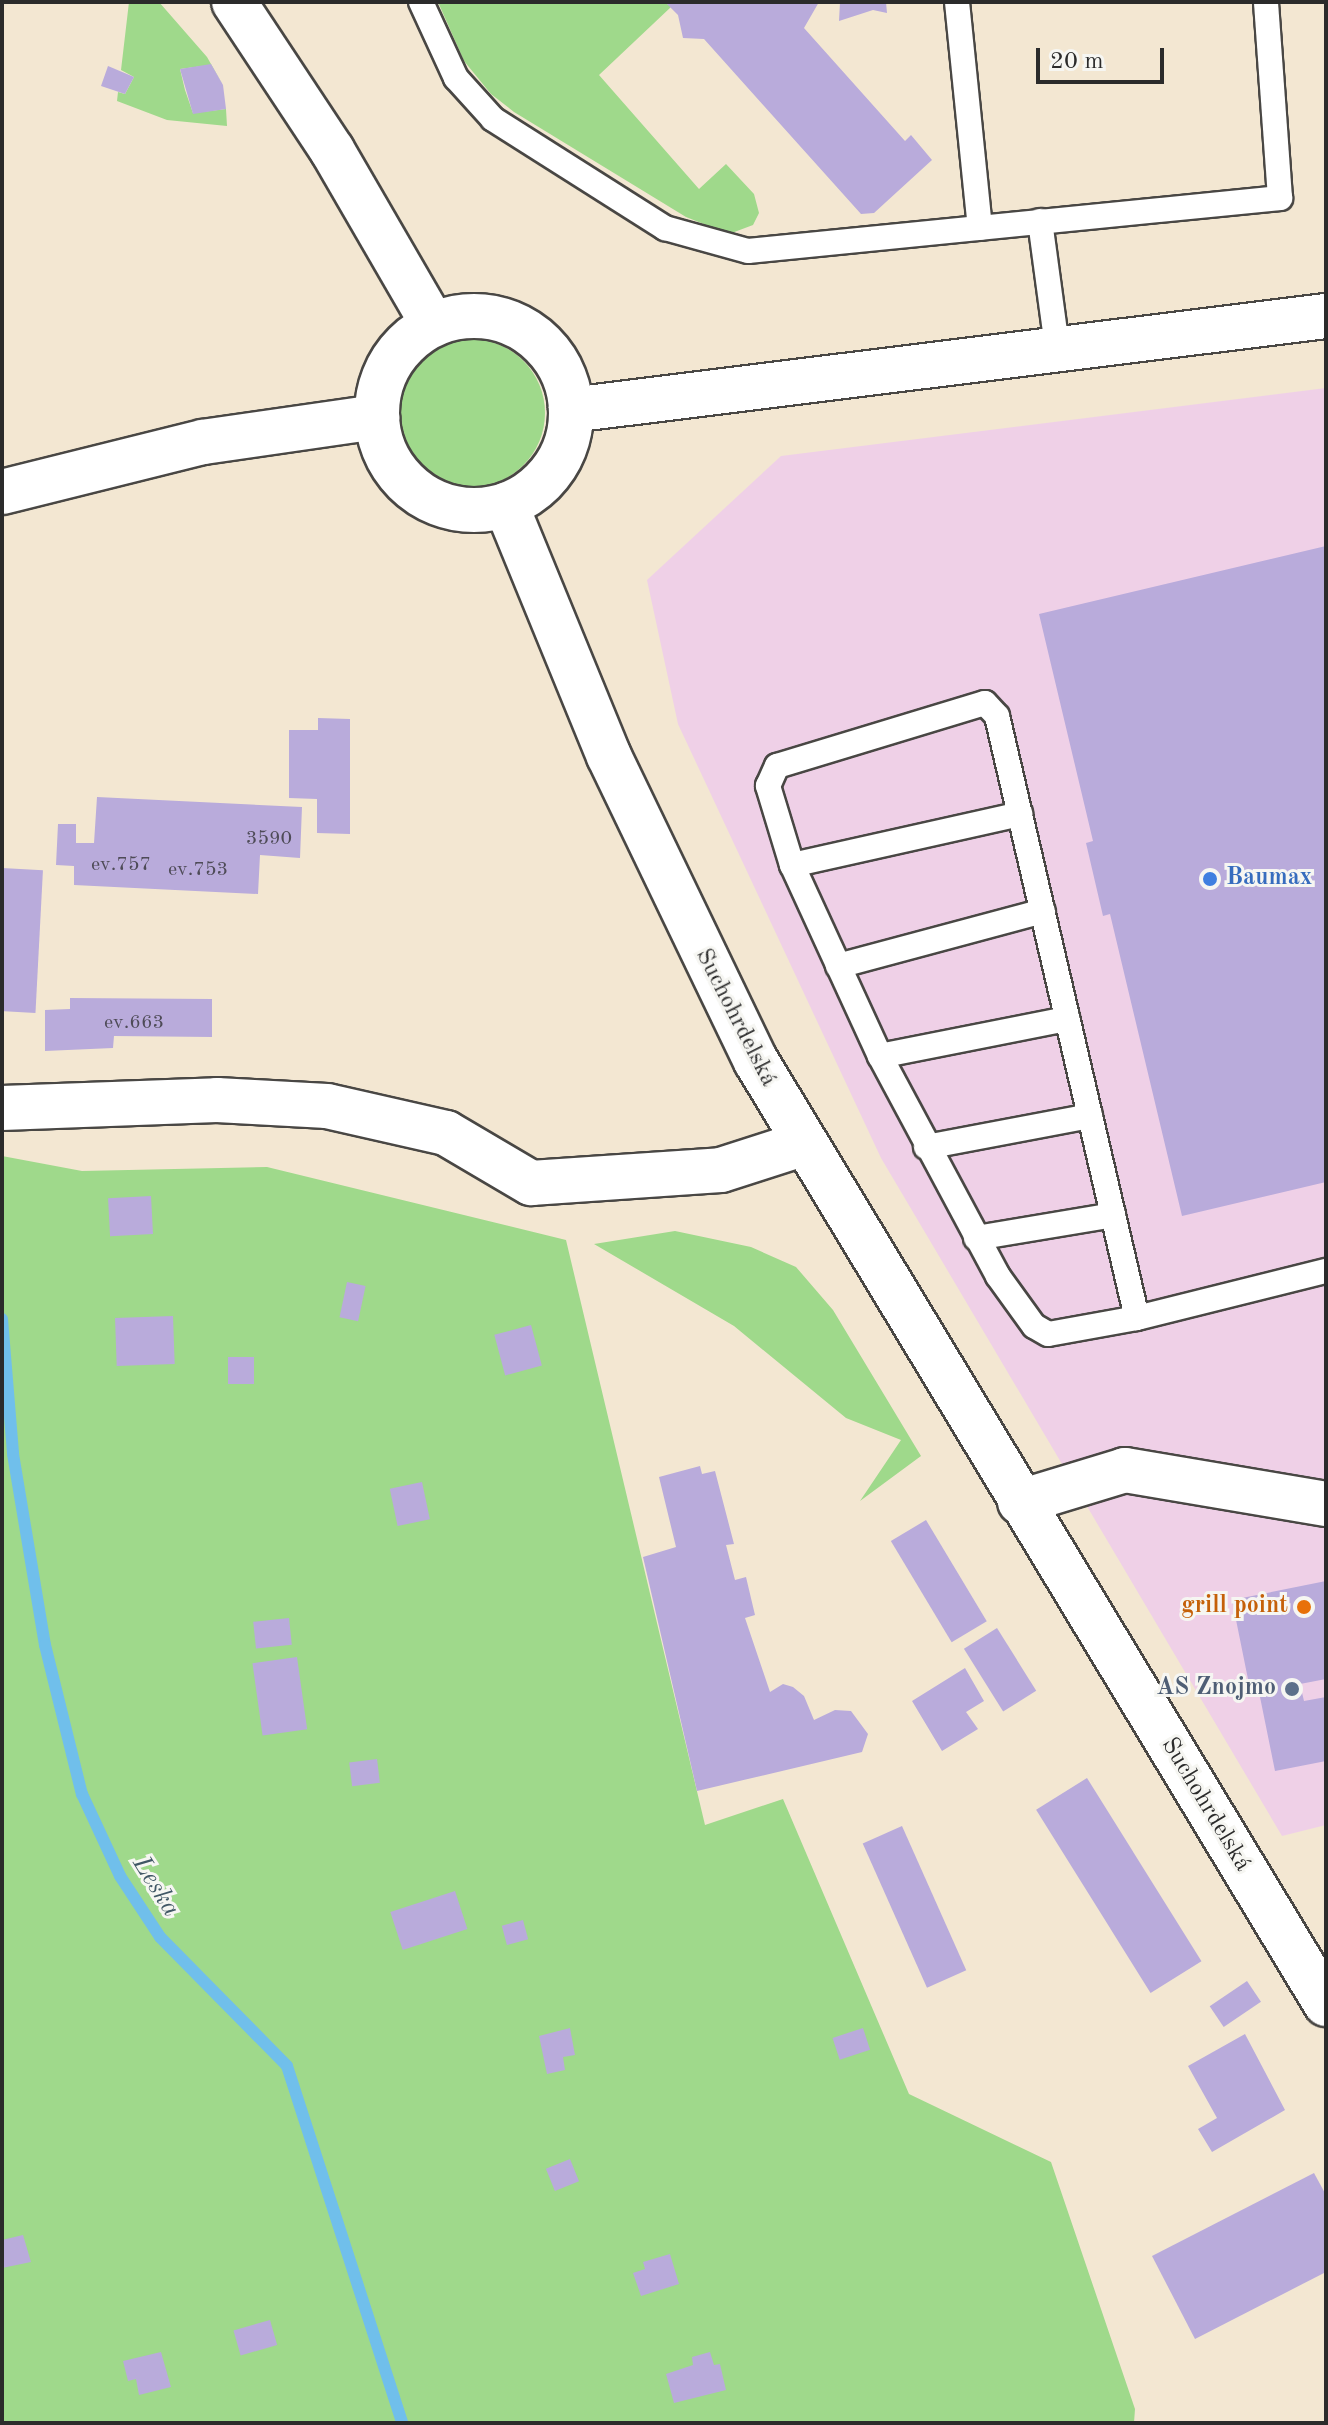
<!DOCTYPE html>
<html>
<head>
<meta charset="utf-8">
<style>
  body { margin:0 }
  #map { position:relative; width:1328px; height:2425px; overflow:hidden; background:#f3e7d2; font-family:"Old Standard TT",serif }
  div>[style] { position:absolute }
  [style*='--x'] { left:calc(var(--x)*1px); top:calc(var(--y)*1px); width:calc(var(--w)*1px); rotate:calc(var(--a)*1deg) }
  .built>* { inset:0; background:#efd0e7 }
  .green>* { inset:0; background:#9fd98b }
  .round { border-radius:50% }
  .stream>* { height:12px; margin:-6px; padding:0 6px; transform-origin:6px; border-radius:6px; background:#70bfeb }
  .building>* { inset:0; background:#b9abdb; transform-origin:0 0 }
  .roads { filter:drop-shadow(2px 0 #494744) drop-shadow(-2px 0 #494744) drop-shadow(0 2px #494744) drop-shadow(0 -2px #494744) }
  .lane>* { height:24px; margin:-12px; padding:0 12px; transform-origin:12px; border-radius:12px; background:#fff }
  .street>* { height:44px; margin:-22px; padding:0 22px; transform-origin:22px; border-radius:22px; background:#fff }
  .secondary>* { height:44px; margin:-22px; padding:0 22px; transform-origin:22px; border-radius:22px; background:#fff }
  .secondary>.ring { margin:-22px; padding:0; box-sizing:content-box; background:none; border:44px solid #fff; border-radius:50% }
  .dots>* { width:22px; height:22px; translate:-50% -50%; box-sizing:border-box; border:4px solid #f6f6f2; border-radius:50% }
  span { translate:-50% -50%; white-space:nowrap; text-align:center; line-height:1.15; -webkit-text-stroke:6px #f6f6f2; paint-order:stroke }
  .number-label { font-size:20px; color:#4e4b57 }
  .number-label span { -webkit-text-stroke-width:0 }
  .shop-label { font-size:24px; color:#366cbe; font-weight:700 }
  .left { translate:0 -50%; text-align:left }
  .street-label { font-size:24px; color:#2b2b2b }
  .food-label { font-size:24px; color:#c56008; font-weight:700 }
  .right { translate:-100% -50%; text-align:right }
  .service-label { font-size:24px; color:#4e5e75; font-weight:700 }
  .water-label { font-size:26px; color:#405765; font-style:italic }
  .frame { position:absolute; inset:0; border:4px solid #2b2b2b; pointer-events:none }
  .scale { position:absolute; left:1036px; top:48px; width:128px; height:36px; box-sizing:border-box; border:4px solid #2b2b2b; border-top:0; padding-left:10px; font-size:24px; line-height:28px; white-space:nowrap; color:#2b2b2b; -webkit-text-stroke:6px #f6f6f2; paint-order:stroke }
</style>
</head>
<body>
<div id="map">
  <div class="built">
    <i style="clip-path:polygon(1326px 388px,1326px 1825px,1282px 1836px,881px 1158px,678px 724px,647px 580px,781px 456px)"></i>
  </div>
  <div class="green">
    <i style="clip-path:polygon(129px 2px,159px 2px,207px 57px,223px 85px,211px 65px,180px 69px,185px 90px,193px 113px,226px 109px,227px 126px,167px 120px,117px 101px,118px 92px,125px 94px,134px 77px,121px 70px)"></i>
    <i style="clip-path:polygon(438px 2px,665px 2px,671px 7px,599px 75px,699px 189px,726px 164px,754px 194px,759px 213px,753px 225px,729px 234px,686px 217px,514px 112px,491px 94px,464px 61px)"></i>
    <i class="round" style="left:397px;top:339px;width:148px;height:148px"></i>
    <i style="clip-path:polygon(2px 1156px,82px 1171px,267px 1167px,566px 1240px,705px 1825px,783px 1799px,909px 2094px,1051px 2162px,1135px 2409px,1134px 2423px,2px 2423px)"></i>
    <i style="clip-path:polygon(675px 1231px,751px 1247px,796px 1267px,833px 1310px,921px 1456px,860px 1501px,901px 1440px,846px 1418px,734px 1326px,594px 1244px)"></i>
  </div>
  <div class="stream">
    <i style="--x:2;--y:1319;--w:135;--a:85.3"></i>
    <i style="--x:13;--y:1454;--w:194;--a:80.5"></i>
    <i style="--x:45;--y:1645;--w:154;--a:76.1"></i>
    <i style="--x:82;--y:1794;--w:90;--a:65.1"></i>
    <i style="--x:120;--y:1876;--w:73;--a:56.7"></i>
    <i style="--x:160;--y:1937;--w:181;--a:45.4"></i>
    <i style="--x:287;--y:2066;--w:375;--a:72.1"></i>
  </div>
  <div class="building">
    <i style="clip-path:polygon(665px 2px,819px 2px,804px 28px,905px 141px,911px 135px,932px 160px,874px 213px,861px 214px,704px 39px,683px 38px,678px 15px)"></i>
    <i style="clip-path:polygon(840px 2px,886px 2px,887px 13px,873px 10px,839px 21px)"></i>
    <i style="clip-path:polygon(211px 64px,223px 85px,226px 109px,193px 114px,180px 69px)"></i>
    <i style="clip-path:polygon(108px 66px,134px 77px,125px 94px,101px 86px)"></i>
    <i style="clip-path:polygon(1326px 546px,1326px 1182px,1182px 1216px,1110px 914px,1103px 916px,1086px 843px,1093px 841px,1039px 614px)"></i>
    <i style="clip-path:polygon(318px 718px,350px 719px,350px 834px,317px 833px,317px 799px,289px 798px,289px 730px,318px 730px)"></i>
    <i style="clip-path:polygon(97px 797px,302px 807px,300px 858px,260px 855px,258px 894px,74px 885px,74px 866px,56px 865px,58px 824px,76px 824px,76px 843px,94px 843px)"></i>
    <i style="left:2px;top:868px;width:41px;height:143px;rotate:3deg"></i>
    <i style="clip-path:polygon(70px 998px,212px 999px,212px 1037px,114px 1036px,113px 1048px,45px 1051px,45px 1010px,70px 1009px)"></i>
    <i style="left:151px;top:1196px;width:38px;height:43px;rotate:87deg"></i>
    <i style="left:347px;top:1282px;width:19px;height:36px;rotate:12deg"></i>
    <i style="left:173px;top:1316px;width:48px;height:58px;rotate:88deg"></i>
    <i style="left:531px;top:1325px;width:42px;height:38px;rotate:75deg"></i>
    <i style="left:228px;top:1357px;width:26px;height:27px"></i>
    <i style="clip-path:polygon(700px 1466px,702px 1474px,715px 1471px,734px 1544px,726px 1545px,735px 1580px,746px 1577px,755px 1615px,745px 1618px,770px 1692px,783px 1684px,793px 1687px,804px 1696px,814px 1720px,835px 1710px,851px 1711px,868px 1734px,862px 1752px,697px 1791px,643px 1557px,676px 1547px,659px 1477px)"></i>
    <i style="left:422px;top:1482px;width:38px;height:33px;rotate:78deg"></i>
    <i style="left:926px;top:1520px;width:118px;height:41px;rotate:59deg"></i>
    <i style="clip-path:polygon(1326px 1581px,1326px 1679px,1300px 1684px,1304px 1701px,1326px 1697px,1326px 1761px,1275px 1771px,1259px 1692px,1251px 1694px,1232px 1600px)"></i>
    <i style="left:289px;top:1618px;width:27px;height:36px;rotate:84deg"></i>
    <i style="left:997px;top:1628px;width:74px;height:39px;rotate:58deg"></i>
    <i style="left:297px;top:1657px;width:73px;height:45px;rotate:82deg"></i>
    <i style="clip-path:polygon(965px 1668px,984px 1701px,966px 1712px,978px 1729px,942px 1751px,912px 1701px)"></i>
    <i style="left:377px;top:1759px;width:24px;height:28px;rotate:83deg"></i>
    <i style="left:1087px;top:1778px;width:216px;height:60px;rotate:58deg"></i>
    <i style="left:902px;top:1826px;width:158px;height:43px;rotate:66deg"></i>
    <i style="left:455px;top:1891px;width:40px;height:68px;rotate:72deg"></i>
    <i style="left:523px;top:1920px;width:20px;height:22px;rotate:75deg"></i>
    <i style="left:1247px;top:1981px;width:25px;height:45px;rotate:56deg"></i>
    <i style="clip-path:polygon(570px 2028px,575px 2055px,563px 2057px,565px 2070px,547px 2074px,539px 2036px)"></i>
    <i style="left:863px;top:2028px;width:23px;height:32px;rotate:72deg"></i>
    <i style="clip-path:polygon(1245px 2034px,1285px 2110px,1212px 2152px,1198px 2129px,1217px 2118px,1188px 2066px)"></i>
    <i style="left:570px;top:2159px;width:24px;height:26px;rotate:68deg"></i>
    <i style="clip-path:polygon(1314px 2173px,1326px 2195px,1326px 2272px,1195px 2339px,1152px 2256px)"></i>
    <i style="clip-path:polygon(23px 2235px,31px 2262px,2px 2268px,2px 2240px)"></i>
    <i style="clip-path:polygon(670px 2254px,679px 2284px,641px 2296px,633px 2273px,645px 2269px,643px 2262px)"></i>
    <i style="left:270px;top:2320px;width:26px;height:38px;rotate:74deg"></i>
    <i style="clip-path:polygon(161px 2352px,171px 2387px,139px 2395px,136px 2379px,128px 2381px,123px 2361px)"></i>
    <i style="clip-path:polygon(710px 2352px,714px 2365px,720px 2364px,726px 2390px,674px 2403px,666px 2374px,693px 2365px,692px 2357px)"></i>
  </div>
  <div class="roads">
    <div class="lane">
      <i style="--x:421;--y:2;--w:84;--a:65.3"></i>
      <i style="--x:456;--y:78;--w:55;--a:47.9"></i>
      <i style="--x:493;--y:119;--w:204;--a:32.4"></i>
      <i style="--x:665;--y:228;--w:86;--a:15.5"></i>
      <i style="--x:748;--y:251;--w:535;--a:-5.69"></i>
      <i style="--x:1280;--y:198;--w:196;--a:-94.1"></i>
      <i style="--x:957;--y:2;--w:227;--a:84.2"></i>
      <i style="--x:1040;--y:221;--w:127;--a:82.3"></i>
      <i style="--x:792;--y:865;--w:234;--a:-12.6"></i>
      <i style="--x:838;--y:966;--w:212;--a:-15"></i>
      <i style="--x:880;--y:1056;--w:191;--a:-11.2"></i>
      <i style="--x:926;--y:1147;--w:167;--a:-10.7"></i>
      <i style="--x:976;--y:1238;--w:139;--a:-9.5"></i>
      <i style="--x:1137;--y:1318;--w:90;--a:169.8"></i>
      <i style="--x:1048;--y:1334;--w:16;--a:-150"></i>
      <i style="--x:1034;--y:1326;--w:62;--a:-125.8"></i>
      <i style="--x:998;--y:1276;--w:250;--a:-118.2"></i>
      <i style="--x:880;--y:1056;--w:210;--a:-114.7"></i>
      <i style="--x:792;--y:865;--w:83;--a:-106.9"></i>
      <i style="--x:768;--y:786;--w:22;--a:-66"></i>
      <i style="--x:777;--y:766;--w:217;--a:-16.9"></i>
      <i style="--x:985;--y:703;--w:18;--a:47"></i>
      <i style="--x:997;--y:716;--w:618;--a:76.91"></i>
      <i style="--x:1137;--y:1318;--w:195;--a:-14"></i>
    </div>
    <div class="street">
      <i style="--x:2;--y:1108;--w:215;--a:-2.1"></i>
      <i style="--x:217;--y:1100;--w:110;--a:3.1"></i>
      <i style="--x:327;--y:1106;--w:122;--a:12.8"></i>
      <i style="--x:446;--y:1133;--w:99;--a:30.5"></i>
      <i style="--x:531;--y:1183;--w:190;--a:-3.9"></i>
      <i style="--x:721;--y:1170;--w:85;--a:-17.8"></i>
      <i style="--x:1020;--y:1502;--w:110;--a:-16.9"></i>
      <i style="--x:1125;--y:1470;--w:204;--a:9.6"></i>
    </div>
    <div class="secondary">
      <i style="--x:234;--y:2;--w:178;--a:56.5"></i>
      <i style="--x:332;--y:150;--w:201;--a:59.9"></i>
      <i class="ring" style="left:377px;top:316px;width:150px;height:150px"></i>
      <i style="--x:571;--y:410;--w:761;--a:-7.1"></i>
      <i style="--x:2;--y:492;--w:207;--a:-14"></i>
      <i style="--x:203;--y:442;--w:176;--a:-8.2"></i>
      <i style="--x:506;--y:505;--w:271;--a:67.7"></i>
      <i style="--x:609;--y:756;--w:339;--a:64.3"></i>
      <i style="--x:756;--y:1061;--w:1102;--a:58.85"></i>
    </div>
  </div>
  <div class="dots">
    <i style="left:1210px;top:879px;background:#3f7fe0"></i>
    <i style="left:1304px;top:1607px;background:#e8710a"></i>
    <i style="left:1292px;top:1689px;background:#5c6f8a"></i>
  </div>
  <div class="number-label">
    <span style="left:269px;top:839px">3590</span>
    <span style="left:121px;top:865px">ev.757</span>
    <span style="left:198px;top:870px">ev.753</span>
    <span style="left:134px;top:1023px">ev.663</span>
  </div>
  <div class="shop-label">
    <span class="left" style="left:1226px;top:879px">Baumax</span>
  </div>
  <div class="street-label">
    <span style="left:735px;top:1018px;rotate:63deg">Suchohrdelská</span>
    <span style="left:1205px;top:1805px;rotate:59deg">Suchohrdelská</span>
  </div>
  <div class="food-label">
    <span class="right" style="left:1288px;top:1607px">grill point</span>
  </div>
  <div class="service-label">
    <span class="right" style="left:1276px;top:1689px">AS Znojmo</span>
  </div>
  <div class="water-label">
    <span style="left:155px;top:1887px;rotate:58deg">Leska</span>
  </div>
  <div class="frame"></div>
  <div class="scale">20 m</div>
</div>
</body>
</html>
